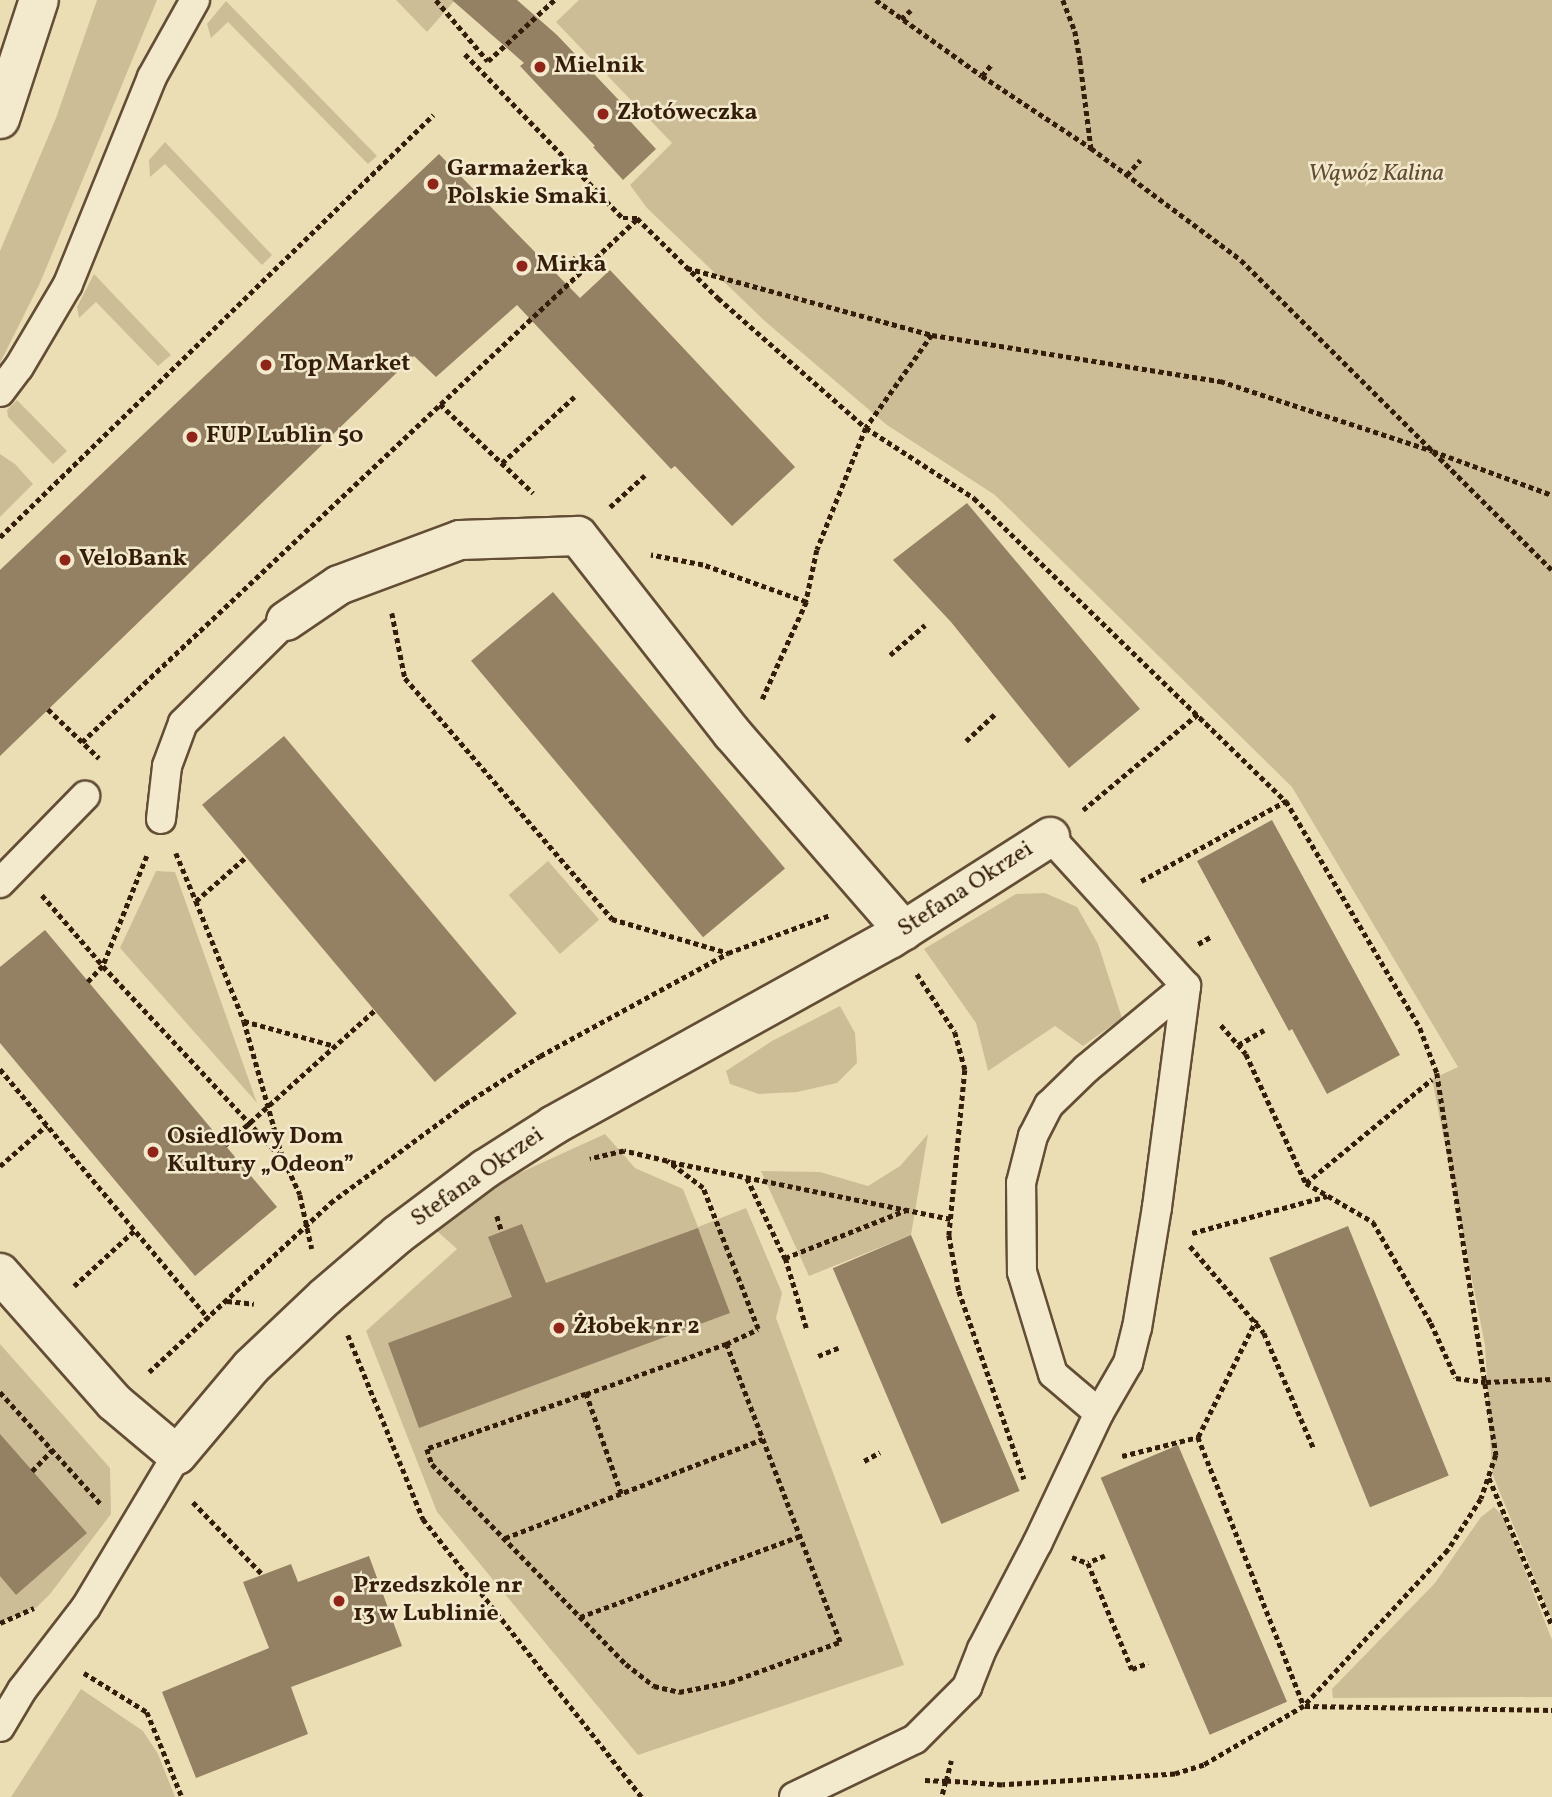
<!DOCTYPE html>
<html>
<head>
<meta charset="utf-8">
<style>
  body { margin:0 }
  #map { position:relative; width:1552px; height:1797px; overflow:hidden; background:#ecdeb4; font-family:Vollkorn,serif }
  div>[style] { position:absolute }
  [style*='--x'] { left:calc(var(--x)*1px); top:calc(var(--y)*1px); width:calc(var(--w)*1px); rotate:calc(var(--a)*1deg) }
  .green>* { inset:0; background:#cdbd97; transform-origin:0 0 }
  .building>* { inset:0; background:#948163; transform-origin:0 0 }
  .path>* { height:4.5px; margin-top:-2.25px; transform-origin:0; background:repeating-linear-gradient(90deg,#351d0b 0 5px,transparent 0 8.5px) }
  .roads { filter:drop-shadow(2px 0 #634d35) drop-shadow(-2px 0 #634d35) drop-shadow(0 2px #634d35) drop-shadow(0 -2px #634d35) }
  .service>* { height:28px; margin:-14px; padding:0 14px; transform-origin:14px; border-radius:14px; background:#f3eace }
  .minor>* { height:38px; margin:-19px; padding:0 19px; transform-origin:19px; border-radius:19px; background:#f3eace }
  .tertiary>* { height:38px; margin:-19px; padding:0 19px; transform-origin:19px; border-radius:19px; background:#f3eace }
  .dots>* { width:19px; height:19px; translate:-50% -50%; box-sizing:border-box; border:4px solid #f3eace; border-radius:50% }
  span { translate:-50% -50%; white-space:nowrap; text-align:center; line-height:1.15; -webkit-text-stroke:5px #f3eace; paint-order:stroke }
  .poi-label { font-size:24px; color:#351d0b; font-weight:700 }
  .left { translate:0 -50%; text-align:left }
  .park-label { font-size:24px; color:#634d35; font-style:italic }
  .street-label { font-size:24px; color:#351d0b }
</style>
</head>
<body>
<div id="map">
  <div class="green">
    <i style="clip-path:polygon(97px 0,157px 0,40px 283px,0 363px,0 251px,56px 118px)"></i>
    <i style="clip-path:polygon(396px 0,455px 0,427px 32px)"></i>
    <i style="clip-path:polygon(579px 0,1552px 0,1552px 1620px,1492px 1473px,1485px 1345px,1432px 1079px,1458px 1067px,1292px 787px,995px 495px,887px 425px,767px 323px,647px 208px,630px 185px,672px 143px,556px 22px)"></i>
    <i style="clip-path:polygon(226px 1px,377px 156px,368px 164px,228px 22px,211px 38px,207px 24px)"></i>
    <i style="clip-path:polygon(165px 142px,272px 255px,262px 265px,165px 164px,150px 177px,149px 160px)"></i>
    <i style="clip-path:polygon(94px 274px,171px 355px,158px 366px,96px 302px,79px 318px,77px 307px)"></i>
    <i style="clip-path:polygon(17px 400px,67px 451px,53px 464px,8px 417px,7px 410px)"></i>
    <i style="clip-path:polygon(0 454px,15px 464px,33px 484px,0 517px)"></i>
    <i style="left:548px;top:861px;width:78px;height:52px;rotate:49deg"></i>
    <i style="clip-path:polygon(156px 871px,175px 872px,257px 1103px,120px 948px)"></i>
    <i style="clip-path:polygon(1045px 893px,1077px 907px,1098px 944px,1122px 1018px,1083px 1046px,1055px 1026px,988px 1071px,976px 1023px,924px 949px,1016px 894px)"></i>
    <i style="clip-path:polygon(840px 1006px,855px 1033px,857px 1063px,837px 1083px,797px 1092px,759px 1094px,730px 1084px,726px 1071px,772px 1041px)"></i>
    <i style="clip-path:polygon(605px 1134px,635px 1168px,683px 1189px,698px 1227px,746px 1208px,782px 1293px,776px 1318px,904px 1665px,638px 1755px,437px 1512px,366px 1331px,457px 1249px,437px 1231px,504px 1180px)"></i>
    <i style="clip-path:polygon(928px 1134px,911px 1235px,809px 1276px,761px 1171px,820px 1172px,868px 1186px,900px 1166px)"></i>
    <i style="clip-path:polygon(0 1344px,110px 1468px,111px 1514px,50px 1594px,37px 1607px,0 1623px)"></i>
    <i style="clip-path:polygon(1494px 1507px,1504px 1517px,1552px 1640px,1552px 1697px,1333px 1698px,1332px 1689px,1435px 1583px,1481px 1517px)"></i>
    <i style="clip-path:polygon(81px 1689px,143px 1731px,158px 1754px,175px 1797px,11px 1797px)"></i>
  </div>
  <div class="building">
    <i style="clip-path:polygon(452px 0,517px 0,557px 35px,633px 115px,630px 121px,656px 149px,623px 180px,593px 147px,595px 146px,520px 66px,524px 63px)"></i>
    <i style="clip-path:polygon(439px 154px,580px 298px,610px 270px,795px 467px,732px 526px,675px 466px,671px 469px,517px 305px,436px 377px,414px 356px,0 756px,0 570px)"></i>
    <i style="clip-path:polygon(967px 503px,1140px 709px,1069px 768px,951px 622px,893px 560px)"></i>
    <i style="left:553px;top:592px;width:361px;height:107px;rotate:50deg"></i>
    <i style="left:284px;top:736px;width:362px;height:107px;rotate:50deg"></i>
    <i style="clip-path:polygon(1272px 820px,1400px 1055px,1327px 1094px,1292px 1029px,1289px 1031px,1197px 861px)"></i>
    <i style="clip-path:polygon(45px 930px,277px 1207px,195px 1276px,0 1043px,0 967px)"></i>
    <i style="clip-path:polygon(522px 1224px,546px 1283px,698px 1228px,730px 1313px,419px 1428px,388px 1343px,512px 1297px,488px 1237px)"></i>
    <i style="left:1348px;top:1226px;width:269px;height:85px;rotate:68deg"></i>
    <i style="left:911px;top:1235px;width:278px;height:85px;rotate:67deg"></i>
    <i style="clip-path:polygon(0 1434px,87px 1533px,16px 1595px,0 1576px)"></i>
    <i style="left:1178px;top:1445px;width:279px;height:84px;rotate:67deg"></i>
    <i style="clip-path:polygon(369px 1556px,402px 1646px,291px 1687px,308px 1734px,196px 1778px,162px 1692px,269px 1648px,243px 1582px,291px 1564px,298px 1582px)"></i>
  </div>
  <div class="path">
    <i style="--x:436;--y:0;--w:80;--a:49.6"></i>
    <i style="--x:488;--y:61;--w:90;--a:-42.7"></i>
    <i style="--x:876;--y:0;--w:130;--a:35.6"></i>
    <i style="--x:982;--y:76;--w:131;--a:33.4"></i>
    <i style="--x:1091;--y:148;--w:187;--a:36.7"></i>
    <i style="--x:1241;--y:260;--w:439;--a:44.9"></i>
    <i style="--x:1063;--y:0;--w:33;--a:69"></i>
    <i style="--x:1075;--y:31;--w:29;--a:80"></i>
    <i style="--x:1080;--y:60;--w:88;--a:82.8"></i>
    <i style="--x:901;--y:19;--w:13;--a:-42"></i>
    <i style="--x:465;--y:54;--w:228;--a:46.1"></i>
    <i style="--x:623;--y:218;--w:14;--a:0"></i>
    <i style="--x:637;--y:218;--w:114;--a:44.6"></i>
    <i style="--x:718;--y:298;--w:197;--a:41.3"></i>
    <i style="--x:866;--y:428;--w:131;--a:111.9"></i>
    <i style="--x:817;--y:550;--w:53;--a:101.9"></i>
    <i style="--x:806;--y:602;--w:109;--a:-160.2"></i>
    <i style="--x:703;--y:565;--w:53;--a:-169.1"></i>
    <i style="--x:982;--y:76;--w:14;--a:-51"></i>
    <i style="--x:1127;--y:175;--w:20;--a:-49"></i>
    <i style="--x:572;--y:257;--w:16;--a:45"></i>
    <i style="--x:687;--y:268;--w:254;--a:15.3"></i>
    <i style="--x:932;--y:335;--w:292;--a:9.1"></i>
    <i style="--x:1220;--y:381;--w:224;--a:18.2"></i>
    <i style="--x:1433;--y:451;--w:127;--a:20.3"></i>
    <i style="--x:932;--y:335;--w:114;--a:125.4"></i>
    <i style="--x:866;--y:428;--w:129;--a:32.9"></i>
    <i style="--x:974;--y:498;--w:435;--a:44.2"></i>
    <i style="--x:1286;--y:801;--w:264;--a:59.4"></i>
    <i style="--x:1420;--y:1028;--w:48;--a:69.3"></i>
    <i style="--x:1437;--y:1073;--w:387;--a:81.2"></i>
    <i style="--x:1496;--y:1455;--w:46;--a:108.8"></i>
    <i style="--x:1481;--y:1499;--w:61;--a:122.9"></i>
    <i style="--x:1448;--y:1550;--w:212;--a:132.7"></i>
    <i style="--x:1304;--y:1706;--w:116;--a:149.5"></i>
    <i style="--x:1204;--y:1765;--w:30;--a:163"></i>
    <i style="--x:1175;--y:1774;--w:173;--a:176.4"></i>
    <i style="--x:1002;--y:1785;--w:56;--a:-175.9"></i>
    <i style="--x:946;--y:1781;--w:21;--a:-76"></i>
    <i style="--x:440;--y:404;--w:129;--a:43.7"></i>
    <i style="--x:502;--y:463;--w:98;--a:-42.5"></i>
    <i style="--x:610;--y:507;--w:47;--a:-42.4"></i>
    <i style="--x:0;--y:537;--w:605;--a:-44.26"></i>
    <i style="--x:392;--y:613;--w:66;--a:78.7"></i>
    <i style="--x:405;--y:678;--w:318;--a:49.3"></i>
    <i style="--x:612;--y:919;--w:121;--a:16.3"></i>
    <i style="--x:890;--y:655;--w:46;--a:-40.6"></i>
    <i style="--x:762;--y:699;--w:107;--a:-65.6"></i>
    <i style="--x:48;--y:709;--w:71;--a:43.9"></i>
    <i style="--x:966;--y:741;--w:40;--a:-43"></i>
    <i style="--x:82;--y:742;--w:763;--a:-43.3"></i>
    <i style="--x:1083;--y:810;--w:150;--a:-39.9"></i>
    <i style="--x:176;--y:853;--w:52;--a:67.4"></i>
    <i style="--x:196;--y:901;--w:67;--a:-41.3"></i>
    <i style="--x:147;--y:856;--w:118;--a:111.8"></i>
    <i style="--x:103;--y:966;--w:265;--a:47"></i>
    <i style="--x:284;--y:1160;--w:38;--a:65"></i>
    <i style="--x:300;--y:1195;--w:55;--a:77.5"></i>
    <i style="--x:1141;--y:881;--w:166;--a:-28.9"></i>
    <i style="--x:42;--y:895;--w:94;--a:49.3"></i>
    <i style="--x:103;--y:966;--w:22;--a:133"></i>
    <i style="--x:196;--y:901;--w:129;--a:68.2"></i>
    <i style="--x:244;--y:1021;--w:143;--a:74.2"></i>
    <i style="--x:1198;--y:944;--w:14;--a:-30"></i>
    <i style="--x:917;--y:974;--w:69;--a:56.8"></i>
    <i style="--x:955;--y:1032;--w:39;--a:75"></i>
    <i style="--x:965;--y:1070;--w:166;--a:95.5"></i>
    <i style="--x:949;--y:1235;--w:57;--a:79.9"></i>
    <i style="--x:959;--y:1291;--w:199;--a:70.9"></i>
    <i style="--x:244;--y:1021;--w:94;--a:15.4"></i>
    <i style="--x:1221;--y:1025;--w:38;--a:49"></i>
    <i style="--x:1246;--y:1054;--w:142;--a:65.1"></i>
    <i style="--x:1306;--y:1183;--w:78;--a:30.2"></i>
    <i style="--x:1373;--y:1222;--w:116;--a:60.1"></i>
    <i style="--x:1431;--y:1323;--w:60;--a:65.6"></i>
    <i style="--x:1456;--y:1378;--w:30;--a:8"></i>
    <i style="--x:1486;--y:1382;--w:66;--a:-2.6"></i>
    <i style="--x:1238;--y:1045;--w:30;--a:-30"></i>
    <i style="--x:0;--y:1069;--w:326;--a:50.1"></i>
    <i style="--x:225;--y:1145;--w:202;--a:-42"></i>
    <i style="--x:671;--y:1162;--w:286;--a:11.5"></i>
    <i style="--x:0;--y:1166;--w:62;--a:-41.1"></i>
    <i style="--x:747;--y:1178;--w:89;--a:64.6"></i>
    <i style="--x:1306;--y:1183;--w:163;--a:-39.5"></i>
    <i style="--x:497;--y:1216;--w:17;--a:73"></i>
    <i style="--x:1192;--y:1233;--w:140;--a:-15.3"></i>
    <i style="--x:1190;--y:1246;--w:114;--a:49.6"></i>
    <i style="--x:1264;--y:1333;--w:126;--a:66.7"></i>
    <i style="--x:74;--y:1286;--w:83;--a:-42.6"></i>
    <i style="--x:227;--y:1301;--w:27;--a:6"></i>
    <i style="--x:806;--y:1328;--w:73;--a:-106.7"></i>
    <i style="--x:785;--y:1258;--w:130;--a:-21.6"></i>
    <i style="--x:348;--y:1335;--w:199;--a:67.8"></i>
    <i style="--x:423;--y:1519;--w:354;--a:51.8"></i>
    <i style="--x:818;--y:1356;--w:22;--a:-22"></i>
    <i style="--x:149;--y:1372;--w:248;--a:-43"></i>
    <i style="--x:330;--y:1203;--w:167;--a:-36.3"></i>
    <i style="--x:465;--y:1104;--w:89;--a:-32.6"></i>
    <i style="--x:540;--y:1056;--w:214;--a:-28.7"></i>
    <i style="--x:728;--y:953;--w:109;--a:-20.4"></i>
    <i style="--x:0;--y:1392;--w:151;--a:48"></i>
    <i style="--x:586;--y:1394;--w:168;--a:160.9"></i>
    <i style="--x:427;--y:1449;--w:16;--a:72"></i>
    <i style="--x:432;--y:1464;--w:279;--a:45.9"></i>
    <i style="--x:626;--y:1664;--w:36;--a:38"></i>
    <i style="--x:654;--y:1686;--w:26;--a:13"></i>
    <i style="--x:679;--y:1692;--w:52;--a:-11.1"></i>
    <i style="--x:730;--y:1682;--w:117;--a:-20"></i>
    <i style="--x:840;--y:1642;--w:319;--a:-110.9"></i>
    <i style="--x:726;--y:1344;--w:35;--a:-25"></i>
    <i style="--x:758;--y:1329;--w:151;--a:-111.3"></i>
    <i style="--x:703;--y:1188;--w:45;--a:-143.1"></i>
    <i style="--x:667;--y:1161;--w:44;--a:-166.9"></i>
    <i style="--x:624;--y:1151;--w:35;--a:167"></i>
    <i style="--x:1198;--y:1437;--w:289;--a:68.5"></i>
    <i style="--x:1122;--y:1456;--w:78;--a:-14"></i>
    <i style="--x:1198;--y:1437;--w:131;--a:-63.6"></i>
    <i style="--x:864;--y:1461;--w:18;--a:-29"></i>
    <i style="--x:32;--y:1471;--w:29;--a:-46"></i>
    <i style="--x:1489;--y:1478;--w:160;--a:66.8"></i>
    <i style="--x:621;--y:1494;--w:106;--a:-109.3"></i>
    <i style="--x:586;--y:1394;--w:149;--a:-19.7"></i>
    <i style="--x:193;--y:1502;--w:101;--a:46.2"></i>
    <i style="--x:505;--y:1538;--w:276;--a:-21"></i>
    <i style="--x:1105;--y:1556;--w:18;--a:158"></i>
    <i style="--x:1088;--y:1563;--w:115;--a:67.5"></i>
    <i style="--x:1132;--y:1669;--w:17;--a:-21"></i>
    <i style="--x:1072;--y:1557;--w:17;--a:21"></i>
    <i style="--x:580;--y:1617;--w:234;--a:-20.2"></i>
    <i style="--x:0;--y:1623;--w:37;--a:-24"></i>
    <i style="--x:84;--y:1673;--w:74;--a:31.8"></i>
    <i style="--x:147;--y:1712;--w:92;--a:67.6"></i>
    <i style="--x:1305;--y:1706;--w:247;--a:0.9"></i>
    <i style="--x:925;--y:1780;--w:21;--a:3"></i>
    <i style="--x:946;--y:1781;--w:16;--a:104"></i>
  </div>
  <div class="roads">
    <div class="service">
      <i style="--x:0;--y:392;--w:31;--a:-53"></i>
      <i style="--x:19;--y:367;--w:96;--a:-59.4"></i>
      <i style="--x:68;--y:284;--w:223;--a:-67.9"></i>
      <i style="--x:152;--y:77;--w:88;--a:-60.8"></i>
      <i style="--x:161;--y:819;--w:53;--a:-83.5"></i>
      <i style="--x:167;--y:766;--w:46;--a:-69.6"></i>
      <i style="--x:183;--y:723;--w:145;--a:-44.7"></i>
      <i style="--x:0;--y:883;--w:122;--a:-45.7"></i>
      <i style="--x:1099;--y:1413;--w:58;--a:-59.9"></i>
      <i style="--x:1128;--y:1363;--w:36;--a:-76"></i>
      <i style="--x:1137;--y:1328;--w:123;--a:-80.6"></i>
      <i style="--x:1157;--y:1207;--w:223;--a:-82.5"></i>
      <i style="--x:0;--y:1727;--w:43;--a:-59.3"></i>
      <i style="--x:22;--y:1690;--w:105;--a:-52.4"></i>
      <i style="--x:86;--y:1607;--w:177;--a:-59.1"></i>
      <i style="--x:794;--y:1797;--w:134;--a:-25.6"></i>
      <i style="--x:915;--y:1739;--w:74;--a:-45"></i>
      <i style="--x:967;--y:1687;--w:41;--a:-68.5"></i>
      <i style="--x:982;--y:1649;--w:119;--a:-62.4"></i>
      <i style="--x:1037;--y:1544;--w:145;--a:-64.7"></i>
      <i style="--x:1099;--y:1413;--w:60;--a:-139.7"></i>
      <i style="--x:1053;--y:1374;--w:107;--a:-106.9"></i>
      <i style="--x:1022;--y:1272;--w:89;--a:-90.6"></i>
      <i style="--x:1021;--y:1183;--w:49;--a:-75.7"></i>
      <i style="--x:1033;--y:1136;--w:35;--a:-63"></i>
      <i style="--x:1049;--y:1105;--w:52;--a:-44.2"></i>
      <i style="--x:1086;--y:1069;--w:130;--a:-39.7"></i>
      <i style="--x:1186;--y:986;--w:202;--a:-132.4"></i>
    </div>
    <div class="minor">
      <i style="--x:286;--y:621;--w:64;--a:-34.2"></i>
      <i style="--x:339;--y:585;--w:129;--a:-20.4"></i>
      <i style="--x:460;--y:540;--w:118;--a:-1.9"></i>
      <i style="--x:578;--y:536;--w:250;--a:52"></i>
      <i style="--x:732;--y:733;--w:262;--a:49"></i>
      <i style="--x:0;--y:1273;--w:172;--a:48.5"></i>
      <i style="--x:114;--y:1402;--w:82;--a:40.1"></i>
      <i style="--x:177;--y:1455;--w:115;--a:-49.9"></i>
      <i style="--x:251;--y:1367;--w:102;--a:-43.4"></i>
      <i style="--x:325;--y:1297;--w:95;--a:-40.7"></i>
      <i style="--x:397;--y:1235;--w:110;--a:-36.9"></i>
      <i style="--x:485;--y:1169;--w:82;--a:-32.5"></i>
      <i style="--x:554;--y:1125;--w:384;--a:-29"></i>
      <i style="--x:890;--y:939;--w:190;--a:-32.5"></i>
    </div>
    <div class="tertiary">
      <i style="--x:0;--y:119;--w:125;--a:-71.9"></i>
    </div>
  </div>
  <div class="dots">
    <i style="left:540px;top:67px;background:#8f2418"></i>
    <i style="left:603px;top:114px;background:#8f2418"></i>
    <i style="left:433px;top:184px;background:#8f2418"></i>
    <i style="left:522px;top:266px;background:#8f2418"></i>
    <i style="left:266px;top:365px;background:#8f2418"></i>
    <i style="left:192px;top:437px;background:#8f2418"></i>
    <i style="left:65px;top:560px;background:#8f2418"></i>
    <i style="left:153px;top:1152px;background:#8f2418"></i>
    <i style="left:559px;top:1328px;background:#8f2418"></i>
    <i style="left:339px;top:1601px;background:#8f2418"></i>
  </div>
  <div class="poi-label">
    <span class="left" style="left:554px;top:67px">Mielnik</span>
    <span class="left" style="left:617px;top:114px">Złotóweczka</span>
    <span class="left" style="left:447px;top:184px">Garmażerka<br>Polskie Smaki</span>
    <span class="left" style="left:536px;top:266px">Mirka</span>
    <span class="left" style="left:280px;top:365px">Top Market</span>
    <span class="left" style="left:206px;top:437px">FUP Lublin 50</span>
    <span class="left" style="left:79px;top:560px">VeloBank</span>
    <span class="left" style="left:167px;top:1152px">Osiedlowy Dom<br>Kultury „Odeon”</span>
    <span class="left" style="left:573px;top:1328px">Żłobek nr 2</span>
    <span class="left" style="left:353px;top:1601px">Przedszkole nr<br>13 w Lublinie</span>
  </div>
  <div class="park-label">
    <span style="left:1376px;top:175px">Wąwóz Kalina</span>
  </div>
  <div class="street-label">
    <span style="left:966px;top:890px;rotate:-33deg">Stefana Okrzei</span>
    <span style="left:478px;top:1178px;rotate:-35deg">Stefana Okrzei</span>
  </div>
</div>
</body>
</html>
